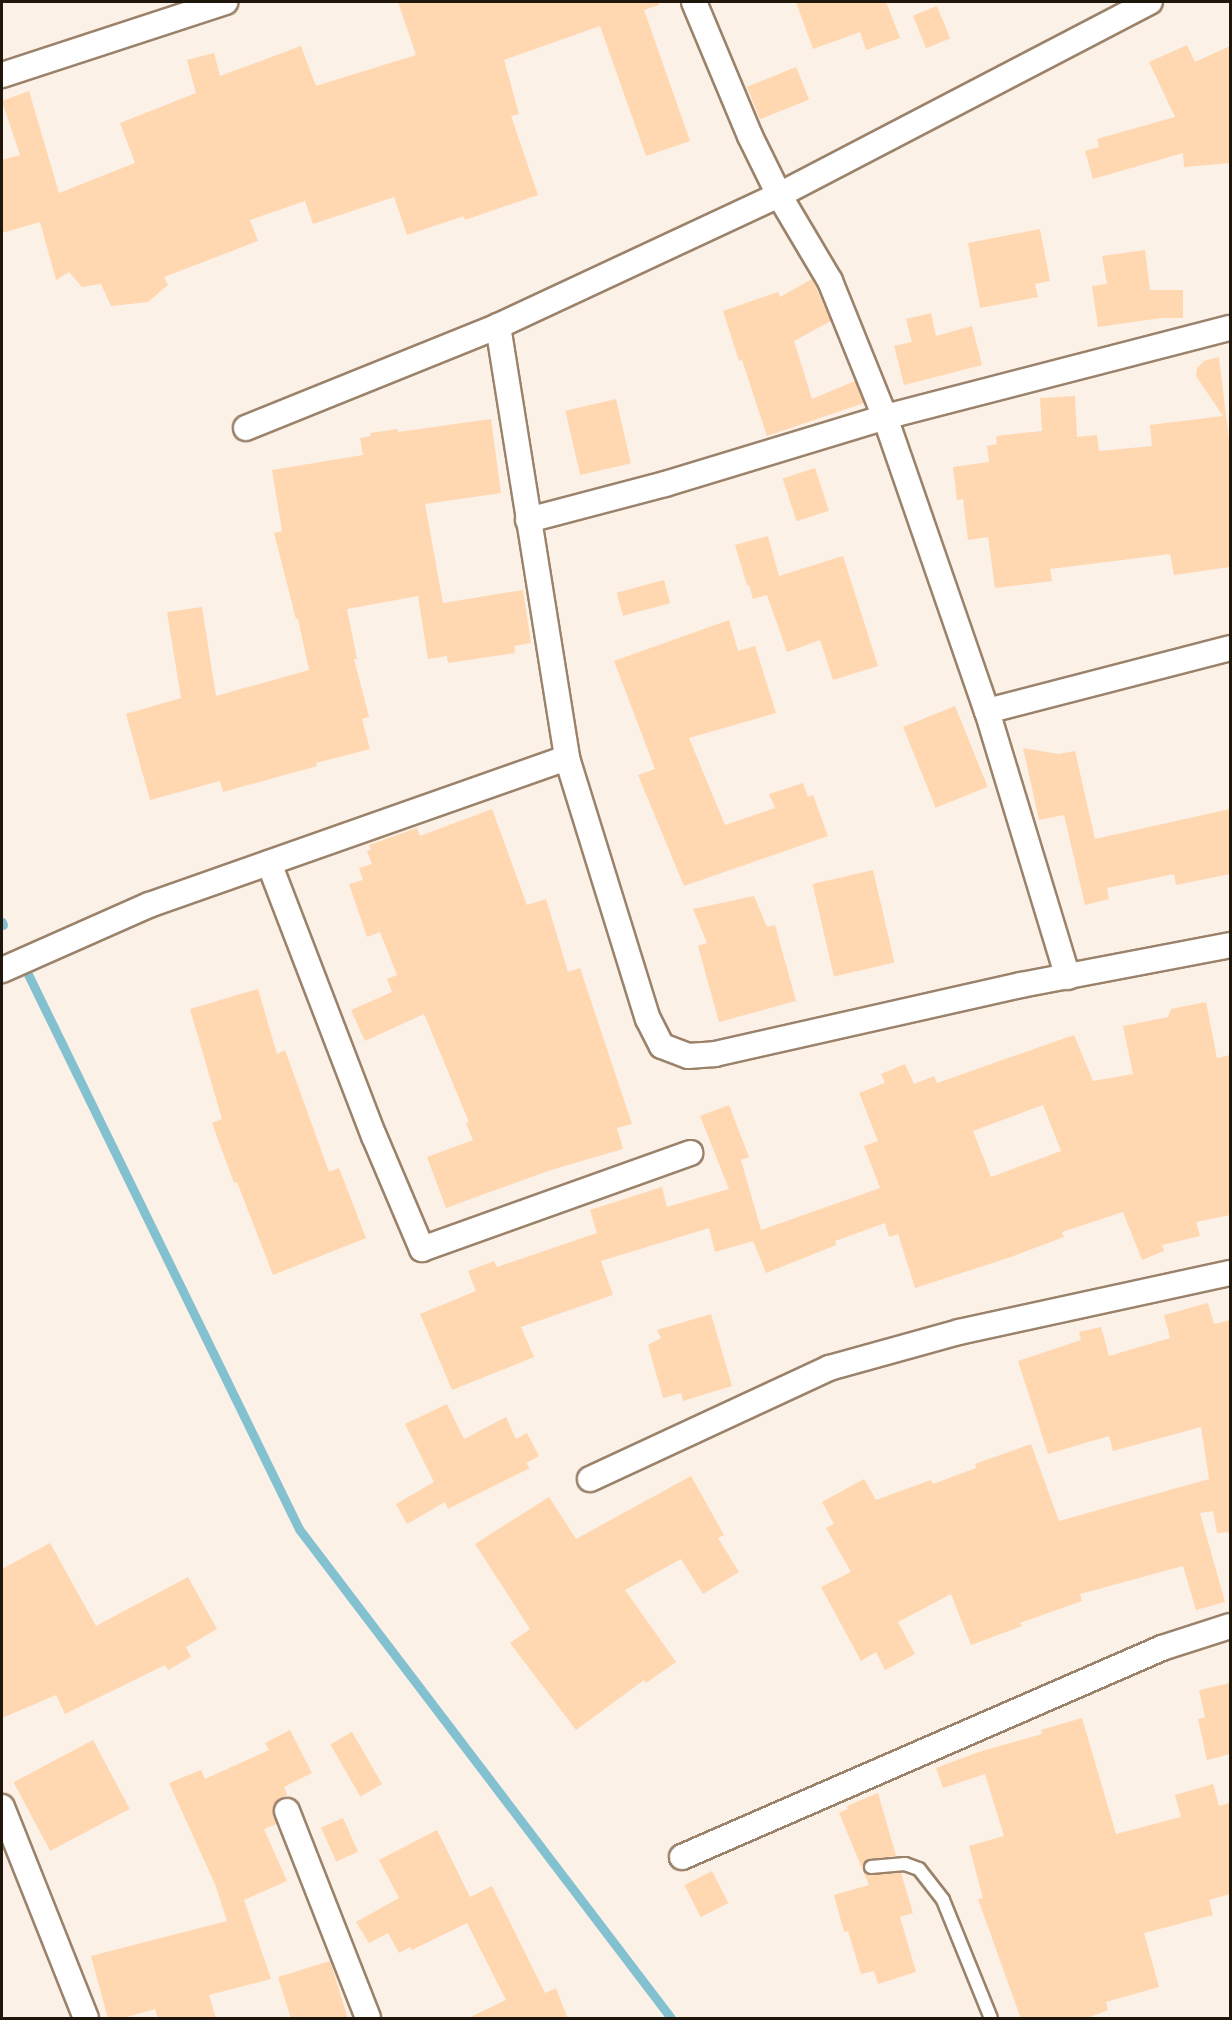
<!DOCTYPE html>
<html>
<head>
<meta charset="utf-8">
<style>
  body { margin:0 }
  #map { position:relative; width:1232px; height:2020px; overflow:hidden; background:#fcf1e7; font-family:"Golos Text",sans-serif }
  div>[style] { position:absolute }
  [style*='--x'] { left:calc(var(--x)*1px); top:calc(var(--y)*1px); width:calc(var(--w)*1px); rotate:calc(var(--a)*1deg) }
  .stream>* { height:9px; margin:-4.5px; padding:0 4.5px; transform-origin:4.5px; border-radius:4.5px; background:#83c1d1 }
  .building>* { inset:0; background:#ffd7b1; transform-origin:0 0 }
  .roads { filter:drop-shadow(2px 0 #9b826a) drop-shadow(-2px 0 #9b826a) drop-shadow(0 2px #9b826a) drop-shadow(0 -2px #9b826a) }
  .service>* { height:12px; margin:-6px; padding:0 6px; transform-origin:6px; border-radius:6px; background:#fff }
  .minor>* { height:24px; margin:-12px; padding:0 12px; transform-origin:12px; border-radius:12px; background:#fff }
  span { translate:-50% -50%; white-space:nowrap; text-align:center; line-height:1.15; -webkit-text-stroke:5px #fcf1e7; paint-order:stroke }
  .frame { position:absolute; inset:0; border:3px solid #1f160c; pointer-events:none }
</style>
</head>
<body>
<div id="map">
  <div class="stream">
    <i style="--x:2;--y:922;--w:3;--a:72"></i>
    <i style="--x:23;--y:964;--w:629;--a:63.96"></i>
    <i style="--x:299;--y:1529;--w:614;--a:52.74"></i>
  </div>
  <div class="building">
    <i style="clip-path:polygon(398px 2px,658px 2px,659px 5px,644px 10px,690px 141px,646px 156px,600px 26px,504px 60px,519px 114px,511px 116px,538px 195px,465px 220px,464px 216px,407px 235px,394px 197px,313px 224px,305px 201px,250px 220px,258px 241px,164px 277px,168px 285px,148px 302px,111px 306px,101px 284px,82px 287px,69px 272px,56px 280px,40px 222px,2px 233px,2px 160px,20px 155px,2px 101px,29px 91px,59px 193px,135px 163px,120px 123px,196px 93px,187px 60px,214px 53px,220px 76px,301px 46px,316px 86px,416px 55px)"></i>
    <i style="clip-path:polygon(796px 2px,886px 2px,900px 38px,866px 50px,860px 32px,813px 49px)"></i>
    <i style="left:937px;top:6px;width:35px;height:26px;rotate:68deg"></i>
    <i style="clip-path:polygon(1187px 45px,1195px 62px,1230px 46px,1230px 163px,1184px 167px,1183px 153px,1093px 179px,1085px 151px,1099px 147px,1097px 139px,1175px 117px,1149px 62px)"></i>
    <i style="left:796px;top:67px;width:35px;height:53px;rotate:68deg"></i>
    <i style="clip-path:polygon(1040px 229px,1050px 281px,1035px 284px,1038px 297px,980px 308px,968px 243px)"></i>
    <i style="clip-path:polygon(1145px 250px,1150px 290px,1183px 290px,1183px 318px,1161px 318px,1098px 327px,1092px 286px,1107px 284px,1102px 256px)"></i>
    <i style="clip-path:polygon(812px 279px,831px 321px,794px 341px,812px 399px,855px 381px,864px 403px,767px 436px,742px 360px,739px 361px,723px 311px,778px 292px,780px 297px)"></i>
    <i style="clip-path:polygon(931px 313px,936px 336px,972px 326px,982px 365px,904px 385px,894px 346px,912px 342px,906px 319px)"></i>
    <i style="clip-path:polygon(1219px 357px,1230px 448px,1230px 567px,1174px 575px,1170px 554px,1050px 569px,1052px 581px,995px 588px,988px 537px,968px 540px,963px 499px,957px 500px,953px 467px,989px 462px,987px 446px,997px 444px,996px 436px,1042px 431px,1040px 398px,1075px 396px,1077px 437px,1097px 435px,1099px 451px,1152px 446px,1150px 425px,1223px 416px,1196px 376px,1197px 368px,1204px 361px)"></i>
    <i style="left:616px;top:399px;width:66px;height:52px;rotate:77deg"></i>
    <i style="clip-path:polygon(491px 419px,501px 493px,425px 504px,443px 603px,523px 590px,531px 643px,514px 646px,515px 653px,448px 663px,447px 656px,428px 659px,418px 596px,347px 609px,357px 659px,354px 659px,369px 717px,362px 719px,370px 749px,316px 763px,317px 766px,223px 792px,220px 781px,150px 800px,126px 714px,181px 698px,167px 612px,202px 607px,216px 696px,309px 670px,298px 619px,296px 619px,274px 533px,282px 531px,272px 470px,363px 455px,360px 438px,371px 436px,370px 433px,397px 429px,398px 432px)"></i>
    <i style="left:815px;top:468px;width:45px;height:34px;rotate:72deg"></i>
    <i style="clip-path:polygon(768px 536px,779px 576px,843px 556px,878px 666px,833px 680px,820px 640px,787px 652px,767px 595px,753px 599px,749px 585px,747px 585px,735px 545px)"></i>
    <i style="left:664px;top:580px;width:24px;height:49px;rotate:75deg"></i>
    <i style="clip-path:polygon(729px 620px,738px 651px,755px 646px,776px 713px,689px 738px,725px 825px,775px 808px,769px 794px,803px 783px,808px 797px,813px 795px,828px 836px,684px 886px,638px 775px,655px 769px,614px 661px)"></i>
    <i style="left:955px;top:706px;width:87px;height:56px;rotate:68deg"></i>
    <i style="clip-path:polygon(1023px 748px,1059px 754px,1075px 751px,1095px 839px,1230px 809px,1230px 874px,1176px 885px,1174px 874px,1107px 888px,1109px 899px,1085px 905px,1064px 815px,1039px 820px)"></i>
    <i style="clip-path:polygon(492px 809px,527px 905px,546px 899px,568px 972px,580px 968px,632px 1124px,617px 1128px,623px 1149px,551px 1170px,446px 1208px,427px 1157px,473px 1140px,466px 1123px,469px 1122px,424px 1014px,365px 1041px,351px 1010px,392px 992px,387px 979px,397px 975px,380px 932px,367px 937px,349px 884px,363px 880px,359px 868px,372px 864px,367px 851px,371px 849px,369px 845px,417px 828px,420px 836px)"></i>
    <i style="left:873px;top:870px;width:95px;height:62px;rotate:77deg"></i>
    <i style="clip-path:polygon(754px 896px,767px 927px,775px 925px,796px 1001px,719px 1022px,698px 946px,707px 943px,693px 909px)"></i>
    <i style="clip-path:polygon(258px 989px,277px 1054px,285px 1050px,329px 1172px,339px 1168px,366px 1238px,273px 1275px,237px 1182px,234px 1183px,212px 1123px,222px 1119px,190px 1009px)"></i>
    <i style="clip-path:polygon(evenodd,1206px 1002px,1217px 1058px,1230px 1055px,1230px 1215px,1196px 1222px,1200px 1236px,1162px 1245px,1164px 1251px,1142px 1260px,1123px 1212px,1062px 1232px,1064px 1237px,1011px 1257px,915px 1288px,898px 1234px,889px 1237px,885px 1223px,835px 1241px,836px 1245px,766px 1273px,753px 1241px,715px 1252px,709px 1228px,601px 1261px,613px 1295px,521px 1327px,534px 1357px,452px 1390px,420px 1314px,476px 1291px,468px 1271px,494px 1261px,497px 1267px,597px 1233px,590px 1210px,662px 1187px,667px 1207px,729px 1189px,700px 1116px,729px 1105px,749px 1157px,741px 1160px,761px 1230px,880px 1188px,864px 1146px,878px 1141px,859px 1093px,885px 1083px,881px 1074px,905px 1064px,914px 1084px,934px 1076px,937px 1083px,1074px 1035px,1093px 1081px,1133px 1074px,1123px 1026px,1168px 1017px,1171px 1009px,1206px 1002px,1043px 1105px,1061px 1151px,991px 1177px,973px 1131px,1043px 1105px)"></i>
    <i style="clip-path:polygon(1208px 1303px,1214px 1324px,1230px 1320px,1230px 1532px,1217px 1533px,1213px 1511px,1200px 1513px,1225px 1602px,1196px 1610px,1183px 1566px,1080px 1594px,1082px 1601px,1020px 1623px,1022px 1626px,971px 1645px,951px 1594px,898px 1622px,915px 1654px,885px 1670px,876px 1652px,861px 1661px,821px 1587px,851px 1572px,826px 1528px,834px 1524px,822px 1502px,864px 1479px,876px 1500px,931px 1480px,933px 1484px,976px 1468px,975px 1464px,1031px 1444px,1059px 1521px,1209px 1479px,1201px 1427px,1113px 1451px,1109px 1436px,1048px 1454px,1018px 1361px,1081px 1340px,1079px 1332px,1101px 1327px,1109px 1356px,1170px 1338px,1164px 1315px)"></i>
    <i style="clip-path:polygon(711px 1314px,732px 1386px,683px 1401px,681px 1393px,663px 1398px,648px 1345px,661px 1338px,657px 1330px)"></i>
    <i style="clip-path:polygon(447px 1404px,464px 1439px,506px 1417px,516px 1439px,527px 1433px,539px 1456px,526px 1463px,530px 1468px,448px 1509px,445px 1502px,407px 1524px,396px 1504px,434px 1482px,405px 1424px)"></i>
    <i style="clip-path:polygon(691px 1476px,724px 1535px,718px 1538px,739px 1572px,703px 1594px,681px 1559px,625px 1590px,676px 1662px,646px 1683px,644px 1680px,576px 1730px,510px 1643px,530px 1629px,475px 1544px,549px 1497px,576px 1539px)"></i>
    <i style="clip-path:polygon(50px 1543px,96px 1626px,188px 1577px,217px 1629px,186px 1647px,191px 1657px,168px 1670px,165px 1665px,65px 1714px,56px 1695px,2px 1718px,2px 1569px)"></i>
    <i style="clip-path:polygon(1230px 1683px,1230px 1754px,1207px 1760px,1198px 1719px,1205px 1717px,1199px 1690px)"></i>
    <i style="clip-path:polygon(1082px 1718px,1116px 1834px,1181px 1817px,1175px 1795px,1213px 1784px,1219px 1806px,1230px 1803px,1230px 1894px,1209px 1900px,1213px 1915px,1144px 1933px,1159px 1987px,1106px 2002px,1108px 2010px,1085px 2019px,1021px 2019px,978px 1899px,983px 1898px,969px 1846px,1004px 1836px,985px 1774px,943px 1788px,936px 1768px,979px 1752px,1042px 1734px,1041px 1730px)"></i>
    <i style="clip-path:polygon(290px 1730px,312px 1773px,284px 1787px,287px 1795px,278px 1799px,273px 1808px,277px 1824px,264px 1829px,287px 1881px,244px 1900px,271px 1979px,209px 1995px,216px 2019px,158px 2019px,155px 2009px,120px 2019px,108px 2019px,91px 1956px,227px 1921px,215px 1884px,169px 1783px,201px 1770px,205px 1779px,269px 1750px,265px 1743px)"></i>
    <i style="left:352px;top:1732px;width:60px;height:25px;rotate:60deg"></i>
    <i style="left:93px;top:1740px;width:78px;height:90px;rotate:62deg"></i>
    <i style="clip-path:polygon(878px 1793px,896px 1856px,870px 1859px,864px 1863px,863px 1868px,871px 1875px,901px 1873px,913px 1913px,900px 1917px,916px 1972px,878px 1984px,874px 1971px,861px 1974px,848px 1931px,844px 1932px,834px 1895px,869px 1885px,839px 1813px,848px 1809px,847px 1806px)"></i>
    <i style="left:343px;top:1818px;width:37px;height:24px;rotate:66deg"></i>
    <i style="clip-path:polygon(437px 1830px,470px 1897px,492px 1886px,545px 1993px,556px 1988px,568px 2019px,466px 2019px,506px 2000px,467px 1923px,412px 1950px,410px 1947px,399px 1953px,388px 1933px,369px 1943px,356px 1922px,399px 1898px,379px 1860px)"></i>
    <i style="left:712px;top:1871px;width:36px;height:31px;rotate:63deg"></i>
    <i style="clip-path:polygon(330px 1961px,348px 2019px,291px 2019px,278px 1977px)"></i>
  </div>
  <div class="roads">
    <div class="service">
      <i style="--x:871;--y:1867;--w:34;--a:-5"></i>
      <i style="--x:905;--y:1864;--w:15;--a:20"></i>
      <i style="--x:919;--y:1869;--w:39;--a:52"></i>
      <i style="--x:943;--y:1900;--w:127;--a:67.9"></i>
    </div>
    <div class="minor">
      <i style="--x:694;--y:2;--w:145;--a:67.3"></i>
      <i style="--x:750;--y:136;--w:66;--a:63.8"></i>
      <i style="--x:779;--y:195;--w:100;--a:59.3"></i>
      <i style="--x:830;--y:281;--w:147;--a:68"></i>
      <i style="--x:885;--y:417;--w:311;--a:70.9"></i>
      <i style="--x:987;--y:711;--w:278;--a:73.1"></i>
      <i style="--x:2;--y:75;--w:235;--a:-18.1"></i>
      <i style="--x:498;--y:326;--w:437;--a:80.9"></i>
      <i style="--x:567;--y:758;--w:273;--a:72.8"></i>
      <i style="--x:648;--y:1019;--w:30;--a:63"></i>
      <i style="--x:662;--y:1046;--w:28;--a:21"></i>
      <i style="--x:688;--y:1056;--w:27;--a:-4"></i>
      <i style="--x:715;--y:1054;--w:314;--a:-12.7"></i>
      <i style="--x:1021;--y:985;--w:213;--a:-10.8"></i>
      <i style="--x:246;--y:428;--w:272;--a:-22"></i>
      <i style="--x:498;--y:326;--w:310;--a:-25"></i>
      <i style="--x:779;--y:195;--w:418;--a:-27.5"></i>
      <i style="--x:528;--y:520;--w:142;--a:-14.7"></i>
      <i style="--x:665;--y:484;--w:230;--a:-16.9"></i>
      <i style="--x:885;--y:417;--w:356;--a:-14.5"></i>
      <i style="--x:987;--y:711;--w:251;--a:-14.5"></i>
      <i style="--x:269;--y:863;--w:292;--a:69"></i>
      <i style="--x:374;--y:1136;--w:123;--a:67"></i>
      <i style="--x:422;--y:1249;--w:285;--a:-19.7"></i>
      <i style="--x:2;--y:970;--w:161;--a:-23.9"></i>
      <i style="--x:149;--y:905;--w:443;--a:-19.4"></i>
      <i style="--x:590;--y:1479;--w:264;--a:-24.9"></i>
      <i style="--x:829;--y:1368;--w:135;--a:-15.5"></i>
      <i style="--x:959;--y:1332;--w:277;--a:-12.3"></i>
      <i style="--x:2;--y:1807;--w:227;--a:68.3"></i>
      <i style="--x:287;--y:1811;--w:222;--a:68.6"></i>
      <i style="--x:682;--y:1857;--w:524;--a:-23.53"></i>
      <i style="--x:1162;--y:1648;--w:71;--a:-17.9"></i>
    </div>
  </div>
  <div class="frame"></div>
</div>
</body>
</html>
